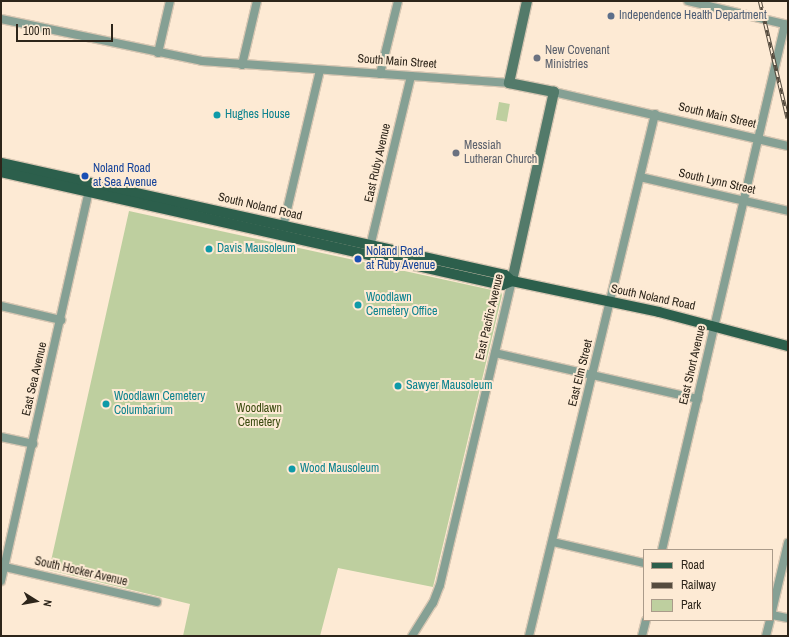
<!DOCTYPE html>
<html>
<head>
<meta charset="utf-8">
<style>
  body { margin:0 }
  #map { position:relative; width:789px; height:637px; overflow:hidden; background:#fdead4; font-family:"Archivo Narrow",sans-serif }
  div>[style] { position:absolute }
  [style*='--x'] { left:calc(var(--x)*1px); top:calc(var(--y)*1px); width:calc(var(--w)*1px); rotate:calc(var(--a)*1deg) }
  .green>* { inset:0; background:#becf9f; transform-origin:0 0 }
  .roads { filter:drop-shadow(1px 0 #d8c7b3) drop-shadow(-1px 0 #d8c7b3) drop-shadow(0 1px #d8c7b3) drop-shadow(0 -1px #d8c7b3) }
  .street>* { height:8px; margin:-4px; padding:0 4px; transform-origin:4px; border-radius:4px; background:#85a094 }
  .secondary>* { height:10px; margin:-5px; padding:0 5px; transform-origin:5px; border-radius:5px; background:#537a6a }
  .primary>* { height:10px; margin:-5px; padding:0 5px; transform-origin:5px; border-radius:5px; background:#2c5f4c }
  .rail>* { height:3.5px; margin-top:-1.75px; transform-origin:0; background:repeating-linear-gradient(90deg,#fdead4 0 6px,#554b3e 0 12px); box-sizing:border-box; border-block:1px solid #554b3e }
  .dots>* { width:11px; height:11px; translate:-50% -50%; box-sizing:border-box; border:2px solid #fdead4; border-radius:50% }
  span { translate:-50% -50%; white-space:nowrap; text-align:center; line-height:1.15; -webkit-text-stroke:4px #fdead4; paint-order:stroke }
  .service-label { font-size:12px; color:#4e5e75 }
  .left { translate:0 -50%; text-align:left }
  .worship-label { font-size:12px; color:#5b616d }
  .street-label { font-size:12px; color:#2d251a }
  .culture-label { font-size:12px; color:#0d838f }
  .transit-label { font-size:12px; color:#164399 }
  .park-label { font-size:12px; color:#3c4c11 }
  .frame { position:absolute; inset:0; border:2px solid #2d251a; pointer-events:none }
  .legend { position:absolute; left:643px; top:549px; width:130px; height:72px; box-sizing:border-box; background:#fdead4; border:1px solid #aa9b8a; margin:0; padding:5px 7px; list-style:none; font-size:12px; color:#2d251a }
  .legend li { display:flex; align-items:center; gap:8px; height:20px }
  .legend b { width:20px; border:1px solid #aa9b8a }
  .north { position:absolute; left:16px; top:581px; width:40px; height:40px; -webkit-text-stroke:3px #fdead4; paint-order:stroke; rotate:101deg; font-size:11px; font-weight:700; line-height:16px; text-align:center; color:#2d251a }
  .north::after { content:''; display:block; margin:auto; width:14px; height:18px; background:#2d251a; clip-path:polygon(50% 0,100% 100%,50% 72%,0 100%) }
  .scale { position:absolute; left:16px; top:24px; width:97px; height:18px; box-sizing:border-box; border:2px solid #2d251a; border-top:0; padding-left:5px; font-size:12px; line-height:14px; white-space:nowrap; color:#2d251a; -webkit-text-stroke:3px #fdead4; paint-order:stroke }
</style>
</head>
<body>
<div id="map">
  <div class="green">
    <i style="left:499px;top:102px;width:11px;height:18px;rotate:10deg"></i>
    <i style="clip-path:polygon(129px 211px,501px 292px,502px 295px,433px 587px,338px 568px,320px 636px,183px 636px,190px 604px,49px 570px)"></i>
  </div>
  <div class="roads">
    <div class="street">
      <i style="--x:688;--y:1;--w:103;--a:13.5"></i>
      <i style="--x:1;--y:19;--w:205;--a:11.8"></i>
      <i style="--x:202;--y:61;--w:308;--a:4.1"></i>
      <i style="--x:158;--y:53;--w:53;--a:-77"></i>
      <i style="--x:242;--y:65;--w:66;--a:-76.8"></i>
      <i style="--x:380;--y:74;--w:75;--a:-76.1"></i>
      <i style="--x:554;--y:92;--w:240;--a:13"></i>
      <i style="--x:640;--y:177;--w:152;--a:12.9"></i>
      <i style="--x:282;--y:231;--w:165;--a:-76.7"></i>
      <i style="--x:369;--y:251;--w:180;--a:-76.5"></i>
      <i style="--x:1;--y:306;--w:62;--a:13.1"></i>
      <i style="--x:495;--y:353;--w:208;--a:12.8"></i>
      <i style="--x:1;--y:437;--w:33;--a:12"></i>
      <i style="--x:553;--y:542;--w:93;--a:13"></i>
      <i style="--x:662;--y:550;--w:540;--a:-76.84"></i>
      <i style="--x:1;--y:566;--w:160;--a:13"></i>
      <i style="--x:1;--y:581;--w:404;--a:-77.3"></i>
      <i style="--x:772;--y:611;--w:70;--a:-76.8"></i>
      <i style="--x:772;--y:615;--w:16;--a:11"></i>
      <i style="--x:412;--y:636;--w:39;--a:-58"></i>
      <i style="--x:433;--y:603;--w:19;--a:-69"></i>
      <i style="--x:440;--y:585;--w:312;--a:-76.7"></i>
      <i style="--x:529;--y:636;--w:537;--a:-76.43"></i>
      <i style="--x:642;--y:636;--w:16;--a:-76"></i>
      <i style="--x:766;--y:636;--w:16;--a:-76"></i>
    </div>
    <div class="secondary">
      <i style="--x:512;--y:281;--w:194;--a:-77.5"></i>
      <i style="--x:554;--y:92;--w:46;--a:-168.7"></i>
      <i style="--x:509;--y:83;--w:84;--a:-77.6"></i>
    </div>
    <div class="primary">
      <i style="--x:1;--y:163;--w:516;--a:12.53"></i>
      <i style="--x:505;--y:275;--w:9;--a:41"></i>
      <i style="--x:1;--y:172;--w:514;--a:12.71"></i>
      <i style="--x:502;--y:285;--w:11;--a:-22"></i>
      <i style="--x:512;--y:281;--w:150;--a:11.9"></i>
      <i style="--x:659;--y:312;--w:133;--a:14.8"></i>
    </div>
  </div>
  <div class="rail">
    <i style="--x:760;--y:1;--w:121;--a:76.7"></i>
  </div>
  <div class="dots">
    <i style="left:611px;top:16px;background:#5c6f8a"></i>
    <i style="left:537px;top:58px;background:#6b7280"></i>
    <i style="left:217px;top:115px;background:#0f9aa8"></i>
    <i style="left:456px;top:153px;background:#6b7280"></i>
    <i style="left:85px;top:176px;background:#1a4fb4"></i>
    <i style="left:209px;top:249px;background:#0f9aa8"></i>
    <i style="left:358px;top:259px;background:#1a4fb4"></i>
    <i style="left:358px;top:305px;background:#0f9aa8"></i>
    <i style="left:398px;top:386px;background:#0f9aa8"></i>
    <i style="left:106px;top:404px;background:#0f9aa8"></i>
    <i style="left:292px;top:469px;background:#0f9aa8"></i>
  </div>
  <div class="service-label">
    <span class="left" style="left:619px;top:16px">Independence Health Department</span>
  </div>
  <div class="worship-label">
    <span class="left" style="left:545px;top:58px">New Covenant<br>Ministries</span>
    <span class="left" style="left:464px;top:153px">Messiah<br>Lutheran Church</span>
  </div>
  <div class="street-label">
    <span style="left:397px;top:62px;rotate:4deg">South Main Street</span>
    <span style="left:717px;top:116px;rotate:13deg">South Main Street</span>
    <span style="left:378px;top:163px;rotate:-77deg">East Ruby Avenue</span>
    <span style="left:717px;top:182px;rotate:13deg">South Lynn Street</span>
    <span style="left:260px;top:207px;rotate:13deg">South Noland Road</span>
    <span style="left:653px;top:298px;rotate:12deg">South Noland Road</span>
    <span style="left:490px;top:317px;rotate:-77deg">East Pacific Avenue</span>
    <span style="left:693px;top:365px;rotate:-77deg">East Short Avenue</span>
    <span style="left:581px;top:373px;rotate:-76deg">East Elm Street</span>
    <span style="left:35px;top:379px;rotate:-77deg">East Sea Avenue</span>
    <span style="left:81px;top:572px;rotate:13deg">South Hocker Avenue</span>
  </div>
  <div class="culture-label">
    <span class="left" style="left:225px;top:115px">Hughes House</span>
    <span class="left" style="left:217px;top:249px">Davis Mausoleum</span>
    <span class="left" style="left:366px;top:305px">Woodlawn<br>Cemetery Office</span>
    <span class="left" style="left:406px;top:386px">Sawyer Mausoleum</span>
    <span class="left" style="left:114px;top:404px">Woodlawn Cemetery<br>Columbarium</span>
    <span class="left" style="left:300px;top:469px">Wood Mausoleum</span>
  </div>
  <div class="transit-label">
    <span class="left" style="left:93px;top:176px">Noland Road<br>at Sea Avenue</span>
    <span class="left" style="left:366px;top:259px">Noland Road<br>at Ruby Avenue</span>
  </div>
  <div class="park-label">
    <span style="left:259px;top:416px">Woodlawn<br>Cemetery</span>
  </div>
  <div class="frame"></div>
  <ul class="legend">
  <li><b style="height:5px;background:#2c5f4c"></b>Road</li>
  <li><b style="height:5px;background:#554b3e"></b>Railway</li>
  <li><b style="height:11px;background:#becf9f"></b>Park</li>
  </ul>
  <div class="north">N</div>
  <div class="scale">100 m</div>
</div>
</body>
</html>
